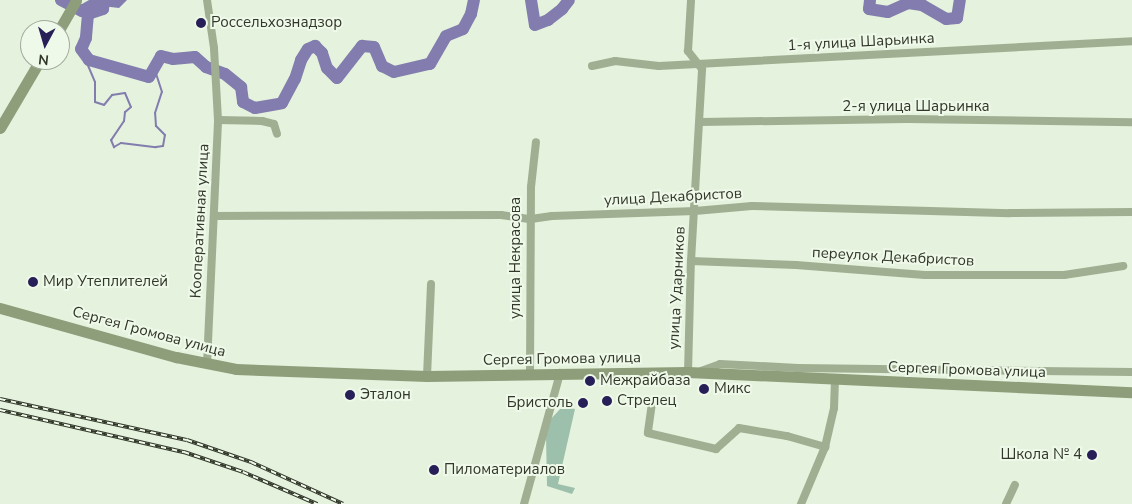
<!DOCTYPE html>
<html>
<head>
<meta charset="utf-8">
<style>
  body { margin:0 }
  #map { position:relative; width:1132px; height:504px; overflow:hidden; background:#e5f2dd; font-family:"Nunito Sans",sans-serif }
  div>[style] { position:absolute }
  [style*='--x'] { left:calc(var(--x)*1px); top:calc(var(--y)*1px); width:calc(var(--w)*1px); rotate:calc(var(--a)*1deg) }
  .green>* { inset:0; background:#9dc0ac }
  .water>* { inset:0; background:#827dae }
  .stream>* { height:2px; margin:-1px; padding:0 1px; transform-origin:1px; border-radius:1px; background:#827dae }
  .river>* { height:12px; margin:-6px; padding:0 6px; transform-origin:6px; border-radius:6px; background:#827dae }
  .street>* { height:8px; margin:-4px; padding:0 4px; transform-origin:4px; border-radius:4px; background:#a0af92 }
  .secondary>* { height:11px; margin:-5.5px; padding:0 5.5px; transform-origin:5.5px; border-radius:5.5px; background:#8e9d7a }
  .rail>* { height:4px; margin-top:-2px; transform-origin:0; background:repeating-linear-gradient(90deg,#eff9e9 0 5.5px,#313729 0 11px); box-sizing:border-box; border-block:1px solid #313729 }
  .dots>* { width:14px; height:14px; translate:-50% -50%; box-sizing:border-box; border:2px solid #eff9e9; border-radius:50% }
  span { translate:-50% -50%; white-space:nowrap; text-align:center; line-height:1.15; -webkit-text-stroke:4px #eff9e9; paint-order:stroke }
  .poi-label { font-size:15px; color:#313729 }
  .left { translate:0 -50%; text-align:left }
  .right { translate:-100% -50%; text-align:right }
  .street-label { font-size:15px; color:#313729 }
  .north { position:absolute; left:20px; top:20px; width:50px; height:50px; box-sizing:border-box; background:#eff9e9; border:1px solid #a3ab9c; border-radius:50%; rotate:186deg; font-size:14px; font-weight:700; line-height:20px; text-align:center; color:#313729 }
  .north::after { content:''; display:block; margin:auto; width:18px; height:22px; background:#271f57; clip-path:polygon(50% 0,100% 100%,50% 72%,0 100%) }
</style>
</head>
<body>
<div id="map">
  <div class="green">
    <i style="clip-path:polygon(562px 407px,575px 409px,558px 484px,575px 488px,572px 494px,547px 486px,546px 436px,549px 421px)"></i>
  </div>
  <div class="water">
    <i style="clip-path:polygon(102px 0,127px 0,119px 8px,102px 6px)"></i>
  </div>
  <div class="stream">
    <i style="--x:81;--y:49;--w:36;--a:67"></i>
    <i style="--x:95;--y:82;--w:20;--a:90"></i>
    <i style="--x:95;--y:102;--w:9;--a:18"></i>
    <i style="--x:104;--y:105;--w:13;--a:-51"></i>
    <i style="--x:112;--y:95;--w:13;--a:-9"></i>
    <i style="--x:125;--y:93;--w:15;--a:67"></i>
    <i style="--x:131;--y:107;--w:8;--a:140"></i>
    <i style="--x:125;--y:112;--w:9;--a:96"></i>
    <i style="--x:124;--y:121;--w:23;--a:124"></i>
    <i style="--x:111;--y:140;--w:8;--a:67"></i>
    <i style="--x:114;--y:147;--w:8;--a:-30"></i>
    <i style="--x:121;--y:143;--w:35;--a:7"></i>
    <i style="--x:156;--y:147;--w:7;--a:-8"></i>
    <i style="--x:163;--y:146;--w:11;--a:-80"></i>
    <i style="--x:165;--y:135;--w:13;--a:-135"></i>
    <i style="--x:156;--y:126;--w:13;--a:-94"></i>
    <i style="--x:155;--y:113;--w:22;--a:-72"></i>
    <i style="--x:162;--y:92;--w:23;--a:-108"></i>
  </div>
  <div class="river">
    <i style="--x:61;--y:0;--w:24;--a:28"></i>
    <i style="--x:82;--y:11;--w:14;--a:-30"></i>
    <i style="--x:104;--y:0;--w:9;--a:96"></i>
    <i style="--x:103;--y:9;--w:16;--a:162"></i>
    <i style="--x:88;--y:14;--w:24;--a:95"></i>
    <i style="--x:86;--y:38;--w:12;--a:114"></i>
    <i style="--x:81;--y:49;--w:14;--a:54"></i>
    <i style="--x:89;--y:60;--w:62;--a:15.8"></i>
    <i style="--x:149;--y:77;--w:24;--a:-60"></i>
    <i style="--x:161;--y:56;--w:12;--a:14"></i>
    <i style="--x:173;--y:59;--w:22;--a:-5"></i>
    <i style="--x:195;--y:57;--w:15;--a:42"></i>
    <i style="--x:206;--y:67;--w:20;--a:20"></i>
    <i style="--x:225;--y:74;--w:21;--a:39"></i>
    <i style="--x:241;--y:87;--w:15;--a:82"></i>
    <i style="--x:243;--y:102;--w:13;--a:27"></i>
    <i style="--x:255;--y:108;--w:27;--a:-10"></i>
    <i style="--x:282;--y:103;--w:27;--a:-62"></i>
    <i style="--x:295;--y:79;--w:20;--a:-72"></i>
    <i style="--x:301;--y:60;--w:13;--a:-58"></i>
    <i style="--x:308;--y:49;--w:8;--a:-23"></i>
    <i style="--x:315;--y:46;--w:10;--a:45"></i>
    <i style="--x:322;--y:53;--w:16;--a:72"></i>
    <i style="--x:327;--y:68;--w:14;--a:45"></i>
    <i style="--x:337;--y:78;--w:41;--a:-52"></i>
    <i style="--x:362;--y:46;--w:12;--a:5"></i>
    <i style="--x:374;--y:47;--w:21;--a:67"></i>
    <i style="--x:382;--y:66;--w:13;--a:27"></i>
    <i style="--x:394;--y:72;--w:37;--a:-13"></i>
    <i style="--x:430;--y:64;--w:32;--a:-60"></i>
    <i style="--x:446;--y:36;--w:18;--a:-22"></i>
    <i style="--x:463;--y:29;--w:17;--a:-62"></i>
    <i style="--x:471;--y:14;--w:14;--a:-78"></i>
    <i style="--x:531;--y:0;--w:25;--a:81"></i>
    <i style="--x:535;--y:25;--w:14;--a:-21"></i>
    <i style="--x:548;--y:20;--w:18;--a:-38"></i>
    <i style="--x:562;--y:9;--w:11;--a:-52"></i>
    <i style="--x:870;--y:0;--w:9;--a:96"></i>
    <i style="--x:869;--y:9;--w:19;--a:9"></i>
    <i style="--x:888;--y:12;--w:22;--a:-24"></i>
    <i style="--x:908;--y:3;--w:14;--a:8"></i>
    <i style="--x:922;--y:5;--w:28;--a:30"></i>
    <i style="--x:946;--y:19;--w:11;--a:-5"></i>
    <i style="--x:957;--y:18;--w:18;--a:-81"></i>
  </div>
  <div class="street">
    <i style="--x:592;--y:66;--w:24;--a:-12"></i>
    <i style="--x:615;--y:61;--w:44;--a:6.5"></i>
    <i style="--x:659;--y:66;--w:474;--a:-3"></i>
    <i style="--x:218;--y:120;--w:44;--a:1.3"></i>
    <i style="--x:262;--y:121;--w:12;--a:14"></i>
    <i style="--x:274;--y:124;--w:10;--a:73"></i>
    <i style="--x:700;--y:122;--w:207;--a:-0.8"></i>
    <i style="--x:907;--y:119;--w:225;--a:0.8"></i>
    <i style="--x:215;--y:216;--w:286;--a:-0.2"></i>
    <i style="--x:501;--y:215;--w:30;--a:8"></i>
    <i style="--x:531;--y:219;--w:21;--a:-8"></i>
    <i style="--x:552;--y:216;--w:143;--a:-2"></i>
    <i style="--x:695;--y:211;--w:57;--a:-5"></i>
    <i style="--x:752;--y:206;--w:258;--a:1.6"></i>
    <i style="--x:1010;--y:213;--w:122;--a:-0.5"></i>
    <i style="--x:691;--y:261;--w:105;--a:2.2"></i>
    <i style="--x:796;--y:265;--w:129;--a:4.4"></i>
    <i style="--x:925;--y:275;--w:139;--a:0"></i>
    <i style="--x:1064;--y:275;--w:60;--a:-8.7"></i>
    <i style="--x:207;--y:364;--w:244;--a:-87.4"></i>
    <i style="--x:218;--y:120;--w:72;--a:-93.2"></i>
    <i style="--x:214;--y:48;--w:49;--a:-98.3"></i>
    <i style="--x:701;--y:371;--w:20;--a:-20"></i>
    <i style="--x:720;--y:364;--w:78;--a:2.9"></i>
    <i style="--x:798;--y:368;--w:334;--a:0.7"></i>
    <i style="--x:688;--y:372;--w:111;--a:-88.5"></i>
    <i style="--x:691;--y:261;--w:192;--a:-86.7"></i>
    <i style="--x:702;--y:69;--w:23;--a:-128"></i>
    <i style="--x:688;--y:51;--w:51;--a:-86.6"></i>
    <i style="--x:530;--y:374;--w:187;--a:-89.7"></i>
    <i style="--x:531;--y:187;--w:45;--a:-83.7"></i>
    <i style="--x:427;--y:376;--w:92;--a:-87.5"></i>
    <i style="--x:652;--y:403;--w:30;--a:98"></i>
    <i style="--x:648;--y:433;--w:70;--a:13.2"></i>
    <i style="--x:716;--y:449;--w:31;--a:-42"></i>
    <i style="--x:739;--y:428;--w:49;--a:9.5"></i>
    <i style="--x:787;--y:436;--w:40;--a:16"></i>
    <i style="--x:524;--y:504;--w:136;--a:-74.6"></i>
    <i style="--x:801;--y:504;--w:62;--a:-67.2"></i>
    <i style="--x:825;--y:447;--w:40;--a:-77"></i>
    <i style="--x:834;--y:408;--w:29;--a:-88"></i>
    <i style="--x:1006;--y:504;--w:21;--a:-65"></i>
  </div>
  <div class="secondary">
    <i style="--x:59;--y:30;--w:34;--a:-60"></i>
    <i style="--x:0;--y:128;--w:79;--a:-59.5"></i>
    <i style="--x:0;--y:308;--w:183;--a:15.6"></i>
    <i style="--x:176;--y:357;--w:61;--a:11.3"></i>
    <i style="--x:236;--y:369;--w:191;--a:2.1"></i>
    <i style="--x:427;--y:376;--w:261;--a:-0.9"></i>
    <i style="--x:688;--y:372;--w:444;--a:2.6"></i>
  </div>
  <div class="rail">
    <i style="--x:0;--y:399;--w:191;--a:12.4"></i>
    <i style="--x:187;--y:440;--w:68;--a:19"></i>
    <i style="--x:251;--y:462;--w:101;--a:24.5"></i>
    <i style="--x:0;--y:410;--w:189;--a:12.9"></i>
    <i style="--x:184;--y:452;--w:62;--a:18.7"></i>
    <i style="--x:243;--y:472;--w:81;--a:23.4"></i>
  </div>
  <div class="dots">
    <i style="left:201px;top:23px;background:#271f57"></i>
    <i style="left:33px;top:282px;background:#271f57"></i>
    <i style="left:590px;top:381px;background:#271f57"></i>
    <i style="left:704px;top:389px;background:#271f57"></i>
    <i style="left:350px;top:395px;background:#271f57"></i>
    <i style="left:607px;top:401px;background:#271f57"></i>
    <i style="left:583px;top:403px;background:#271f57"></i>
    <i style="left:1092px;top:455px;background:#271f57"></i>
    <i style="left:434px;top:470px;background:#271f57"></i>
  </div>
  <div class="poi-label">
    <span class="left" style="left:211px;top:23px">Россельхознадзор</span>
    <span class="left" style="left:43px;top:282px">Мир Утеплителей</span>
    <span class="left" style="left:600px;top:381px">Межрайбаза</span>
    <span class="left" style="left:714px;top:389px">Микс</span>
    <span class="left" style="left:360px;top:395px">Эталон</span>
    <span class="left" style="left:617px;top:401px">Стрелец</span>
    <span class="right" style="left:573px;top:403px">Бристоль</span>
    <span class="right" style="left:1082px;top:455px">Школа № 4</span>
    <span class="left" style="left:444px;top:470px">Пиломатериалов</span>
  </div>
  <div class="street-label">
    <span style="left:861px;top:42px;rotate:-3deg">1-я улица Шарьинка</span>
    <span style="left:916px;top:107px">2-я улица Шарьинка</span>
    <span style="left:673px;top:197px;rotate:-3deg">улица Декабристов</span>
    <span style="left:200px;top:221px;rotate:-87deg">Кооперативная улица</span>
    <span style="left:893px;top:257px;rotate:3deg">переулок Декабристов</span>
    <span style="left:516px;top:258px;rotate:-90deg">улица Некрасова</span>
    <span style="left:677px;top:288px;rotate:-87deg">улица Ударников</span>
    <span style="left:149px;top:332px;rotate:15deg">Сергея Громова улица</span>
    <span style="left:562px;top:359px;rotate:-1deg">Сергея Громова улица</span>
    <span style="left:967px;top:370px;rotate:2deg">Сергея Громова улица</span>
  </div>
  <div class="north">N</div>
</div>
</body>
</html>
